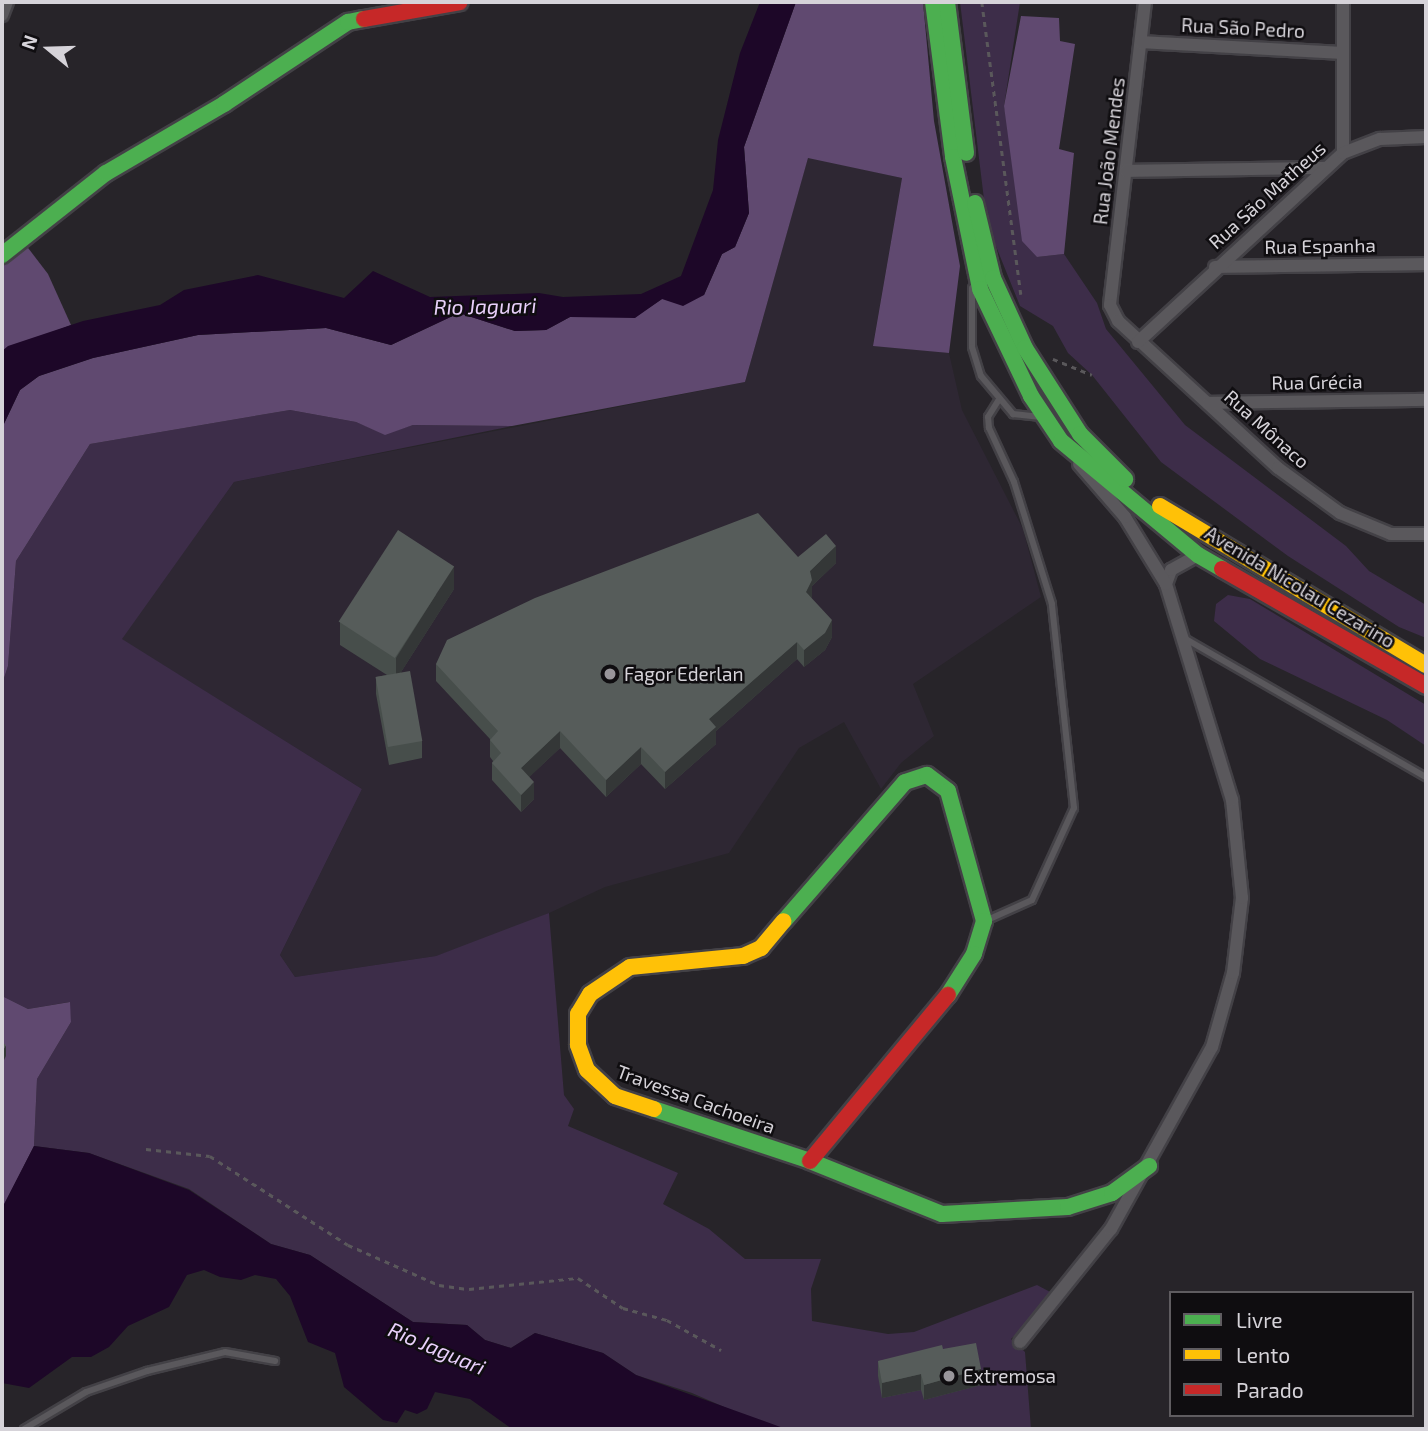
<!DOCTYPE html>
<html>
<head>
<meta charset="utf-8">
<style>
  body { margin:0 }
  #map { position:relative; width:1428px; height:1431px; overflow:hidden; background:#272429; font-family:"Exo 2",sans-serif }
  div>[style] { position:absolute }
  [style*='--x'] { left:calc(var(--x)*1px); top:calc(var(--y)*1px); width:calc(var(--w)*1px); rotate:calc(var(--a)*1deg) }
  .built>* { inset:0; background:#2e2733 }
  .green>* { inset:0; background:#3d2d49 }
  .forest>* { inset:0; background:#604970 }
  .water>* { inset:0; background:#1d0728 }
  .path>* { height:2.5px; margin-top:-1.25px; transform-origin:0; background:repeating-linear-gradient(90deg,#5a585b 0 5px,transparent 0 10px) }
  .roads { filter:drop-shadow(2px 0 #434146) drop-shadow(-2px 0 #434146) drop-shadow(0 2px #434146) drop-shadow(0 -2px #434146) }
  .lane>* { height:6px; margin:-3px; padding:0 3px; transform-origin:3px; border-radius:3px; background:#5a585c }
  .street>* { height:12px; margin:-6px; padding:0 6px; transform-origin:6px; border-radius:6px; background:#5a585c }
  .fast>* { height:16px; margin:-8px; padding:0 8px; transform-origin:8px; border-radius:8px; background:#4caf50 }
  .slow>* { height:16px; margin:-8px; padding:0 8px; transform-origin:8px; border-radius:8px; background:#ffc107 }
  .jam>* { height:16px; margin:-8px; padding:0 8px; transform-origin:8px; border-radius:8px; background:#c62828 }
  .wall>* { inset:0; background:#474e4b }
  .shaded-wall>* { inset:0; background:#343737 }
  .building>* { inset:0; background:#565c5a; transform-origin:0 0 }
  .dots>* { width:19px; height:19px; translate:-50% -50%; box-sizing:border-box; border:4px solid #0f0d10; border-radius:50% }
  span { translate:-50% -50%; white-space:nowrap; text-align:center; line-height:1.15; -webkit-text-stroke:5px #0f0d10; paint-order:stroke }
  .street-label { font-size:19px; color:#d6d3d9 }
  .poi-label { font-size:19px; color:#d6d3d9 }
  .left { translate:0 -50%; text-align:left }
  .water-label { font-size:21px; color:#e9d0fb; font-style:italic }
  .frame { position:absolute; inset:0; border:4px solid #d6d3d9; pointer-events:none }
  .legend { position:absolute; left:1169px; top:1291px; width:245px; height:126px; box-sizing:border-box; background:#0f0d10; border:2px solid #5f5c60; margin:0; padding:9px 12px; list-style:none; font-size:21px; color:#d6d3d9 }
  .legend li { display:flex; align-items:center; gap:14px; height:35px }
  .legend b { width:35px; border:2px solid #5f5c60 }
  .north { position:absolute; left:14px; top:14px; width:70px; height:70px; -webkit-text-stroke:5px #0f0d10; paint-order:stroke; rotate:289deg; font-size:19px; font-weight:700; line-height:28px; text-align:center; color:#d6d3d9 }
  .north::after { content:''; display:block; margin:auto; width:24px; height:32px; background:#d6d3d9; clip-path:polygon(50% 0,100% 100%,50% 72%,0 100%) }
</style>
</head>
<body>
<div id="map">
  <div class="built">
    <i style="clip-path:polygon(808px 157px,902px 178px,873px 345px,949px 353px,962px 410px,1023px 529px,1041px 597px,913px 684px,934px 736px,901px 763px,881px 789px,844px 722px,799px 748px,729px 853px,605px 887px,517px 928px,436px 956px,295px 977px,280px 955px,362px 789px,121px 639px,234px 482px,745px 382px)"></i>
  </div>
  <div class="green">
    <i style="clip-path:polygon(960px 2px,1020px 2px,1004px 106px,1037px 257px,1064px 254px,1097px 303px,1106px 329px,1185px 425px,1346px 546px,1369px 571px,1426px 605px,1426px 638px,1399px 627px,1288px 556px,1161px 462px,1092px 375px,1068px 353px,1053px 326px,1020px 306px,987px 224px)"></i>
    <i style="clip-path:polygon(290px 410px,356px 422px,385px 434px,413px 425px,512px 426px,234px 482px,122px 639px,362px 789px,280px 955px,295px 977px,436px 956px,549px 913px,564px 1095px,574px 1109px,568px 1126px,678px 1173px,663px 1204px,709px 1229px,745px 1259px,821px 1259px,811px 1289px,812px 1321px,888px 1334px,914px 1332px,1037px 1285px,1054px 1294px,1011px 1339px,1025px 1352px,1031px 1429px,786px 1429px,761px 1423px,692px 1393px,636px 1375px,603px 1353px,535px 1333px,511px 1348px,485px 1340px,467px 1325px,413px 1322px,310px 1255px,271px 1244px,189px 1189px,89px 1153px,34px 1146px,37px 1079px,71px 1022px,69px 1002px,28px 1009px,2px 996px,2px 684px,8px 666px,16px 561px,90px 444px)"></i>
    <i style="clip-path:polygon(1228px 595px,1250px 599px,1426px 705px,1426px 746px,1387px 720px,1260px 659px,1214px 621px,1216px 604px)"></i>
  </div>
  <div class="forest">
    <i style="clip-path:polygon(796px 2px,923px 2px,934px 121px,960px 266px,949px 353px,873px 346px,902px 178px,808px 158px,745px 382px,512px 426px,413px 425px,385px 435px,356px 422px,290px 410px,90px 444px,16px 561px,8px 666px,2px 684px,2px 428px,20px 390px,39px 376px,93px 358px,198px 335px,326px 328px,391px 345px,459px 313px,515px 331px,546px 330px,570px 317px,635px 317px,662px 299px,704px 295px,722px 254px,735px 247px,749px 213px,744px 147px)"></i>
    <i style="clip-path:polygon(1021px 16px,1059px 18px,1060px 41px,1075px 44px,1059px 149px,1074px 153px,1064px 254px,1037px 257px,1022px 241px,1004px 106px)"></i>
    <i style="clip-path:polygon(22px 240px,48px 274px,71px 325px,2px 352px,2px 257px)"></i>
    <i style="clip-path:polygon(2px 996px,28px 1009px,70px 1002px,71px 1022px,37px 1079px,34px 1146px,2px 1209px)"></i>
  </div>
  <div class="water">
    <i style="clip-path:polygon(760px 2px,796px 2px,744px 147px,749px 213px,735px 247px,722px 254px,704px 295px,683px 306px,662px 299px,635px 318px,570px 317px,546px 330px,515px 331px,459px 313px,391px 345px,326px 328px,198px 335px,93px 358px,39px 376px,20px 390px,2px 428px,2px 351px,8px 346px,83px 321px,160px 305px,184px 290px,258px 275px,344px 298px,373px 271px,430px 297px,539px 293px,563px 297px,641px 294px,681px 276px,713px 190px,718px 140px,740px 53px)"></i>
    <i style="clip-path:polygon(34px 1146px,89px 1153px,189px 1190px,271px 1244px,310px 1255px,413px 1322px,467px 1325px,485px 1340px,511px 1348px,535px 1333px,603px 1353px,636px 1375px,786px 1429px,512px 1429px,470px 1399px,435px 1392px,427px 1409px,417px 1414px,405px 1410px,397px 1423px,383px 1420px,344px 1387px,335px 1353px,308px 1342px,290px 1296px,276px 1279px,255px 1275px,241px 1280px,220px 1277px,204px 1270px,187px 1275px,169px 1307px,128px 1326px,109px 1347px,91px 1357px,72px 1357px,29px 1388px,2px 1383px,2px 1208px)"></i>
  </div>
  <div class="path">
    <i style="--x:982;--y:2;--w:295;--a:82.4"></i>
    <i style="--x:1053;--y:359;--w:42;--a:22.3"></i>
    <i style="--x:146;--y:1149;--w:64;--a:6.2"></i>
    <i style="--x:210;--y:1156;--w:164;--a:32.8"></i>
    <i style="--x:348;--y:1245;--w:99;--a:23.7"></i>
    <i style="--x:439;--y:1285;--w:30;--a:8"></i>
    <i style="--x:469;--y:1289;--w:110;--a:-5.8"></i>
    <i style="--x:578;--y:1278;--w:54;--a:33.7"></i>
    <i style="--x:623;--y:1308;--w:46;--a:15.3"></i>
    <i style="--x:667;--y:1320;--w:62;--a:29.1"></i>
  </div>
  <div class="roads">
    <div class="lane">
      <i style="--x:972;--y:288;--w:59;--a:90"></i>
      <i style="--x:972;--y:347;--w:30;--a:73"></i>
      <i style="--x:981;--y:376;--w:50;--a:49.9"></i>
      <i style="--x:1013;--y:414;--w:28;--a:6"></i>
      <i style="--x:1184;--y:638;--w:279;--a:29.9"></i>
      <i style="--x:985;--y:921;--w:51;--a:-24.1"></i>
      <i style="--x:1032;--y:900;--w:101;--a:-65.5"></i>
      <i style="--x:1074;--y:808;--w:205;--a:-96.2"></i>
      <i style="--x:1052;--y:604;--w:128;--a:-107.3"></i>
      <i style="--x:1014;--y:482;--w:60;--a:-114.8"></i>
      <i style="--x:989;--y:428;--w:11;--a:-95"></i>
      <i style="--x:988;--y:417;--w:19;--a:-58"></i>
      <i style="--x:24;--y:1429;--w:72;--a:-30.8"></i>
      <i style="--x:86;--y:1392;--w:65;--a:-19"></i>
      <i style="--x:147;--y:1371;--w:80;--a:-13.7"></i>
      <i style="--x:225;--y:1352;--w:51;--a:10.2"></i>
    </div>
    <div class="street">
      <i style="--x:1145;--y:2;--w:305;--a:96.6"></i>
      <i style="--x:1110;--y:305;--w:18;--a:63"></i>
      <i style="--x:1118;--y:321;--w:217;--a:42.6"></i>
      <i style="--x:1278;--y:468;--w:77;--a:36"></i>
      <i style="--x:1340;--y:513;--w:55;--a:22.4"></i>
      <i style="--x:1391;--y:534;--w:35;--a:0"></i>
      <i style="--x:2;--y:15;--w:14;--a:-69"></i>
      <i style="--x:1141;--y:42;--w:201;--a:3.1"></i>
      <i style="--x:1343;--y:153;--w:151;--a:-90"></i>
      <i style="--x:1126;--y:171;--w:200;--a:-0.9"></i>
      <i style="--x:1215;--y:267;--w:211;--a:-0.8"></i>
      <i style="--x:1138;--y:342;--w:279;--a:-42.7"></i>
      <i style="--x:1343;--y:153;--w:40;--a:-21"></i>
      <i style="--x:1380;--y:139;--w:46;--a:-2.5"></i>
      <i style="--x:1208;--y:403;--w:218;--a:-0.8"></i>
      <i style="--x:1166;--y:584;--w:15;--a:-70"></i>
      <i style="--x:1171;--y:570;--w:31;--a:-29"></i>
      <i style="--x:1020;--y:1342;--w:145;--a:-51.2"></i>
      <i style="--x:1111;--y:1229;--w:208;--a:-61"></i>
      <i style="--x:1212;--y:1047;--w:77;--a:-74.2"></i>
      <i style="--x:1233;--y:973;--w:76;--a:-83.2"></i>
      <i style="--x:1242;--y:898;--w:99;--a:-95.8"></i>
      <i style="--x:1232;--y:800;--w:226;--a:-107"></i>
      <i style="--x:1166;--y:584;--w:79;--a:-121.5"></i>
      <i style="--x:1125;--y:517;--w:70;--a:-131"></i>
    </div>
    <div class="fast">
      <i style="--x:933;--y:2;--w:156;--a:82.6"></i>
      <i style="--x:953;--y:157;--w:135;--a:78.4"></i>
      <i style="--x:980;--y:289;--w:119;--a:64.5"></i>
      <i style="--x:1031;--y:396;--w:54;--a:56.3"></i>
      <i style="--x:1061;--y:441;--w:178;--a:39.8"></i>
      <i style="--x:1198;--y:555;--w:28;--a:30"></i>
      <i style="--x:947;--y:2;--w:152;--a:82.8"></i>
      <i style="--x:975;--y:203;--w:77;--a:76.5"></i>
      <i style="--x:993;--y:278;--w:77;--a:65.4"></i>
      <i style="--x:1025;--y:348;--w:102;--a:57.4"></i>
      <i style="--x:1080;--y:434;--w:64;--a:45"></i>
      <i style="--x:2;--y:255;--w:132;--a:-38.3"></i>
      <i style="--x:106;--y:173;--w:137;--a:-30.3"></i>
      <i style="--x:224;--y:104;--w:149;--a:-33.5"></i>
      <i style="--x:348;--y:22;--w:16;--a:-11"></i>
      <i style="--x:784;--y:921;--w:184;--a:-49"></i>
      <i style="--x:905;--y:782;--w:23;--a:-18"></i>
      <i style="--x:927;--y:775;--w:26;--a:37"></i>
      <i style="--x:948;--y:791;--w:135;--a:74.5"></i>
      <i style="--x:984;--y:921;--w:34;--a:107"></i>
      <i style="--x:974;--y:954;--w:49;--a:122.4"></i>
      <i style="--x:654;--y:1109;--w:164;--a:18.4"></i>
      <i style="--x:810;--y:1161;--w:142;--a:21.9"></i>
      <i style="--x:942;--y:1214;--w:126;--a:-3.2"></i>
      <i style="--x:1068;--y:1207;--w:46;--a:-17.7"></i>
      <i style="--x:1112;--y:1193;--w:46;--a:-36.1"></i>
    </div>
    <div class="slow">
      <i style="--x:1160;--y:506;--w:310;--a:30.9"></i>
      <i style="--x:654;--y:1109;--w:41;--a:-161.6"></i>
      <i style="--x:615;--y:1096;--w:38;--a:-137"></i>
      <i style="--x:587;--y:1070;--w:27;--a:-110"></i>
      <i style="--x:578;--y:1045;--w:31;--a:-90"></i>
      <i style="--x:578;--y:1014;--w:23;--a:-59"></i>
      <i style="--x:590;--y:994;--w:48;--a:-34"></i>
      <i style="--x:630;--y:967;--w:114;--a:-5.6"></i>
      <i style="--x:743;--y:956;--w:20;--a:-24"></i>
      <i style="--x:761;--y:948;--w:35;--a:-50"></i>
    </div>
    <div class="jam">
      <i style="--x:364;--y:19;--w:97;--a:-10"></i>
      <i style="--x:1222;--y:569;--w:235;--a:29.8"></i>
      <i style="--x:810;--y:1161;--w:216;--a:-50.3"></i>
    </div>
  </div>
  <div class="wall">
    <i style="clip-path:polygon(798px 557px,836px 563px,812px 586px,811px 598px,832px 637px,825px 650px,804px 667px,797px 659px,716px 731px,716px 744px,665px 789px,641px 764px,606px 797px,560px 748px,529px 777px,534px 799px,521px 812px,492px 780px,492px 763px,493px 761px,490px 757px,490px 739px,436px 681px,436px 664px)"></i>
    <i style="clip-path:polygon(454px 589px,401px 672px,422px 741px,422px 758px,389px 765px,376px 694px,376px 677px,387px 675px,340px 645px,340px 622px)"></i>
    <i style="clip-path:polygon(943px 1349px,981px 1385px,924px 1400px,921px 1390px,882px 1398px,878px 1376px,878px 1361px)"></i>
  </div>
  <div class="shaded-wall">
    <i style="clip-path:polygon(836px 546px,836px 563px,812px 586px,812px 597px,806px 609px,806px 592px,810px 571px)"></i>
    <i style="clip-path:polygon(454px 566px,454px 589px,396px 680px,396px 658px)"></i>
    <i style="clip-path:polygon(832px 620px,832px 637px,825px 650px,804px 667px,804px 650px)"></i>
    <i style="clip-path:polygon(797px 642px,797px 659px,716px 731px,716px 744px,665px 789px,665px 772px,709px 719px)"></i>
    <i style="clip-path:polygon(560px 731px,560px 748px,521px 785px,521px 768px)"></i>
    <i style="clip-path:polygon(641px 747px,641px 764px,606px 797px,606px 780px)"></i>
    <i style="clip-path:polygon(534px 782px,534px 799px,521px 812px,521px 795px)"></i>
    <i style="clip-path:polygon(6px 1045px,6px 1056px,2px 1064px,2px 1052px)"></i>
    <i style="clip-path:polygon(981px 1369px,981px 1385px,924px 1400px,924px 1385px)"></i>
    <i style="clip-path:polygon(921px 1374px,921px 1390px,882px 1398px,882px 1383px)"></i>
  </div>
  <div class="building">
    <i style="clip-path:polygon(758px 513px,798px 557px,826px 534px,836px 546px,810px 571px,812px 580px,806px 592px,832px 620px,825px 633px,804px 650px,797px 642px,709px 719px,716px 727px,665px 772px,641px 747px,606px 780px,560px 731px,521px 768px,534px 782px,521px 795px,492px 763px,501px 753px,490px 740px,498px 731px,436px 664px,447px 640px,535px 598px)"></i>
    <i style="left:398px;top:530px;width:67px;height:109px;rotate:33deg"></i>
    <i style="left:410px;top:671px;width:71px;height:35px;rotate:80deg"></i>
    <i style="clip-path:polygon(2px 1042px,6px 1045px,2px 1052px)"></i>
    <i style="clip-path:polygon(976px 1343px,981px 1369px,924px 1385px,921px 1374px,882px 1383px,878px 1361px,942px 1345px,943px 1349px)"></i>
  </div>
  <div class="dots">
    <i style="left:610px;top:674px;background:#99969b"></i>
    <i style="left:949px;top:1376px;background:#99969b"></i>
  </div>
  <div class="street-label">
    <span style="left:1243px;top:28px;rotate:3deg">Rua São Pedro</span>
    <span style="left:1109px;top:151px;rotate:-83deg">Rua João Mendes</span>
    <span style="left:1267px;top:195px;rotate:-42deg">Rua São Matheus</span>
    <span style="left:1320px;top:246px;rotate:-1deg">Rua Espanha</span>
    <span style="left:1317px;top:382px;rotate:-1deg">Rua Grécia</span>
    <span style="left:1267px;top:429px;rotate:42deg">Rua Mônaco</span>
    <span style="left:1300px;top:587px;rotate:31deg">Avenida Nicolau Cezarino</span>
    <span style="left:696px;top:1099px;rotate:20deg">Travessa Cachoeira</span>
  </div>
  <div class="poi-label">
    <span class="left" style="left:624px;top:674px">Fagor Ederlan</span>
    <span class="left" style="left:963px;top:1376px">Extremosa</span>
  </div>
  <div class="water-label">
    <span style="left:485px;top:306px;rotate:-1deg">Rio Jaguari</span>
    <span style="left:437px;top:1348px;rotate:23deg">Rio Jaguari</span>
  </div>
  <div class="frame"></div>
  <ul class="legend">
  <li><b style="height:9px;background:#4caf50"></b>Livre</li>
  <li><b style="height:9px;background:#ffc107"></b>Lento</li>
  <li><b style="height:9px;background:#c62828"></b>Parado</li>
  </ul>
  <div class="north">N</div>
</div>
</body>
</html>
